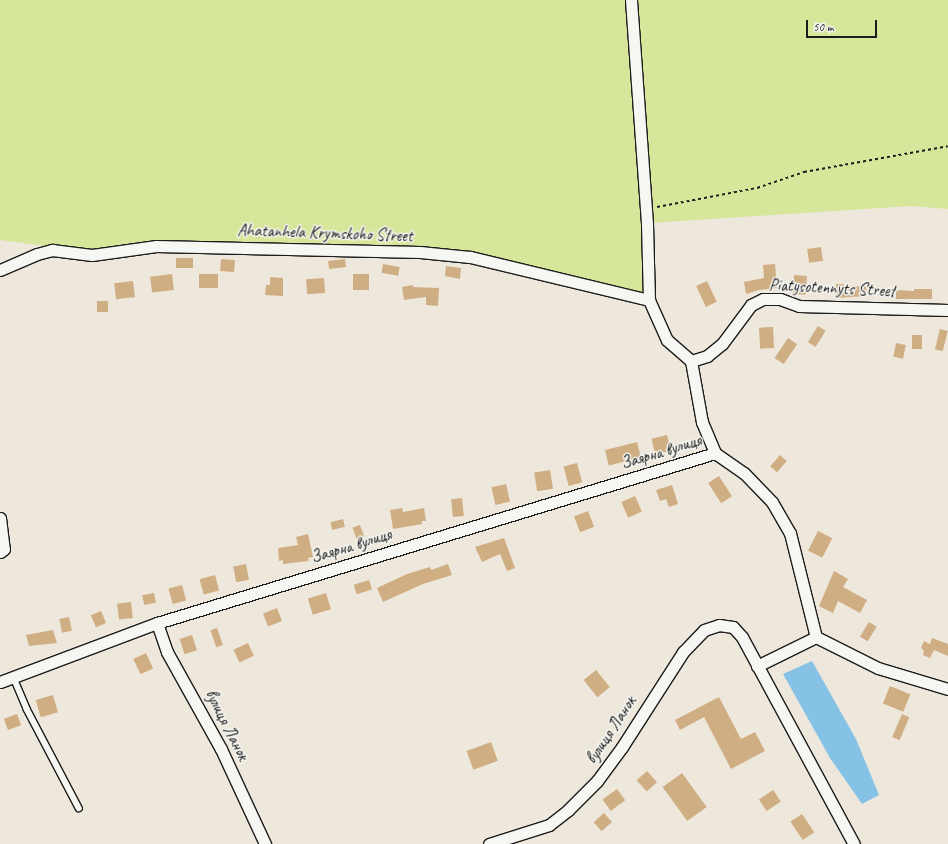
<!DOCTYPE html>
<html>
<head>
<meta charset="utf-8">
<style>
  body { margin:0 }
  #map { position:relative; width:948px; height:844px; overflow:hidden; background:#eee8dc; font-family:Caveat,sans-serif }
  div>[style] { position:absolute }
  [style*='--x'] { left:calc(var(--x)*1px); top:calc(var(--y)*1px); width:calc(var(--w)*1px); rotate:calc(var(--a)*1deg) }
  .green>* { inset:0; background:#d6e69a }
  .water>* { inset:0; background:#85c2e5 }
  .building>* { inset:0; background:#d0ae83; transform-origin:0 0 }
  .path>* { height:1.5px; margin-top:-0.75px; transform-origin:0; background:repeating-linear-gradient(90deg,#1c1c1c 0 3px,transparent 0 6px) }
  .roads { filter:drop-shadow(1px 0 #1c1c1c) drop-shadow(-1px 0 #1c1c1c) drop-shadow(0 1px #1c1c1c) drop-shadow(0 -1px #1c1c1c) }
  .service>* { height:5.5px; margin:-2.75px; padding:0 2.75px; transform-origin:2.75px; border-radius:2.75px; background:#f6f6f2 }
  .minor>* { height:11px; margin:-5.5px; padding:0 5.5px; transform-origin:5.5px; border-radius:5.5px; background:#f6f6f2 }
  span { translate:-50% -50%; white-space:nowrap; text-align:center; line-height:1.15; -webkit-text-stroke:3px #f6f6f2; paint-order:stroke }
  .street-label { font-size:17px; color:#1c1c1c }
  .scale { position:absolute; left:806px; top:20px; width:71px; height:18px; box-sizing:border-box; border:2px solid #1c1c1c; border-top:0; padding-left:5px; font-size:12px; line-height:14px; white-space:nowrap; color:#1c1c1c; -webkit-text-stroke:3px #f6f6f2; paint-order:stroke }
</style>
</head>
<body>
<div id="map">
  <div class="green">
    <i style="clip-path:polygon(0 0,626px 0,643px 225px,645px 295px,420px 249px,92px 252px,0 240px)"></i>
    <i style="clip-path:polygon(636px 0,948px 0,948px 209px,911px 206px,651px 223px)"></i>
  </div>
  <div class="water">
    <i style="clip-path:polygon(812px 661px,856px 739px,879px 795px,862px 804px,830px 758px,783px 674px)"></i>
  </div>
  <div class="building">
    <i style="left:821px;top:247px;width:14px;height:14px;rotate:82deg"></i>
    <i style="left:176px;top:258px;width:17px;height:10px"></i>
    <i style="left:221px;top:259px;width:14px;height:12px;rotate:4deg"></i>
    <i style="left:345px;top:259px;width:8px;height:17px;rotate:83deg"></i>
    <i style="left:383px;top:264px;width:17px;height:9px;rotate:10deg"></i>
    <i style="clip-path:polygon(775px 264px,777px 288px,759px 290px,746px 294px,744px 282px,764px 278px,763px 265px)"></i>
    <i style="clip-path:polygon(446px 266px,461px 268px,460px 279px,445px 276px)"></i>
    <i style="left:172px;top:274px;width:16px;height:22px;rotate:83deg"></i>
    <i style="left:199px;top:274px;width:19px;height:14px"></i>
    <i style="left:353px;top:274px;width:16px;height:16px"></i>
    <i style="left:794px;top:275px;width:13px;height:19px;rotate:4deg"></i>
    <i style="clip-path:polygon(270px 277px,283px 278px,283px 296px,265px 295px,266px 285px,270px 285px)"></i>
    <i style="left:324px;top:278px;width:15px;height:18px;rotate:86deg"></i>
    <i style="left:133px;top:281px;width:16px;height:19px;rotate:83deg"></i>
    <i style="left:707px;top:281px;width:23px;height:12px;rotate:65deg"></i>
    <i style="clip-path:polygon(836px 284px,844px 284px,844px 287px,866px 286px,867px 296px,836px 298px)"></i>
    <i style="clip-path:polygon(413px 285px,413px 287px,439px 288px,438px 306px,426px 305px,426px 297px,404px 300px,402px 287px)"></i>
    <i style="clip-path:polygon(914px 289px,932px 289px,932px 299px,896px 299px,896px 290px,914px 291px)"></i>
    <i style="left:97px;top:301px;width:11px;height:11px"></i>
    <i style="left:818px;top:326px;width:9px;height:19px;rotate:32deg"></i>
    <i style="left:773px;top:327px;width:21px;height:14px;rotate:87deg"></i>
    <i style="left:940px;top:329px;width:8px;height:21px;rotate:14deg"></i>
    <i style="left:912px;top:335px;width:10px;height:14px"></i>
    <i style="left:788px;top:338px;width:11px;height:24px;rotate:34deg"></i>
    <i style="left:896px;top:343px;width:10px;height:14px;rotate:11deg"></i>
    <i style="left:667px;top:435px;width:16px;height:16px;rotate:76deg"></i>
    <i style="left:637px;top:442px;width:16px;height:33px;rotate:76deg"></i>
    <i style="left:780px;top:455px;width:9px;height:15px;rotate:41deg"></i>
    <i style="left:577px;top:463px;width:20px;height:14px;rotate:75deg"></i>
    <i style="left:550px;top:470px;width:19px;height:16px;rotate:81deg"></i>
    <i style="left:719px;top:476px;width:24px;height:13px;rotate:57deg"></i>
    <i style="left:506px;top:484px;width:18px;height:15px;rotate:77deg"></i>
    <i style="clip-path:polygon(672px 485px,678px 504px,669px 507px,666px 499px,660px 501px,656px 490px)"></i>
    <i style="left:635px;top:496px;width:17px;height:15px;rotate:66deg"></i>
    <i style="left:462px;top:498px;width:18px;height:11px;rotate:84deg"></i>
    <i style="clip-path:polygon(402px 508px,403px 512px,424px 508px,426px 521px,422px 521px,422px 524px,393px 529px,390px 510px)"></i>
    <i style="left:588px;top:511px;width:17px;height:15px;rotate:69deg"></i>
    <i style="left:343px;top:519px;width:8px;height:13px;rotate:76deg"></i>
    <i style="left:360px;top:525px;width:12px;height:8px;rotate:70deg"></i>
    <i style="left:818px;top:531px;width:16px;height:22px;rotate:27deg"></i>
    <i style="clip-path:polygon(308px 534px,313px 557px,308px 558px,309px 561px,283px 564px,283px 560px,279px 561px,278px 548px,298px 545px,296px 537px)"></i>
    <i style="clip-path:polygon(504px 538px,515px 568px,507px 571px,500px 554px,482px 562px,475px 547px)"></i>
    <i style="left:246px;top:564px;width:16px;height:13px;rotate:79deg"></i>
    <i style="clip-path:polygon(448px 564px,452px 575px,423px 584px,383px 602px,377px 588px,407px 574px,430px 567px,431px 570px)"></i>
    <i style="clip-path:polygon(834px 571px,848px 579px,843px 587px,867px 600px,860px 613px,838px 601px,833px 613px,819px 606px)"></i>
    <i style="left:215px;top:575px;width:16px;height:16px;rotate:75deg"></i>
    <i style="left:369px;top:580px;width:10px;height:16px;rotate:73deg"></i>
    <i style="left:182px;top:585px;width:16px;height:14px;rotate:75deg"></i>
    <i style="left:154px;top:593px;width:10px;height:12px;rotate:79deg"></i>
    <i style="left:326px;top:593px;width:17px;height:19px;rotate:73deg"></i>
    <i style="left:131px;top:602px;width:16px;height:14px;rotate:83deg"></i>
    <i style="left:277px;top:608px;width:14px;height:15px;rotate:69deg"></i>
    <i style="left:101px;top:611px;width:13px;height:11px;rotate:67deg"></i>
    <i style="left:69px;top:617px;width:14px;height:10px;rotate:78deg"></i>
    <i style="left:869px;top:622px;width:9px;height:17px;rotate:32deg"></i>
    <i style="left:217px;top:628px;width:18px;height:7px;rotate:71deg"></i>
    <i style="clip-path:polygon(53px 630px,57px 643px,29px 646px,26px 635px)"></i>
    <i style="left:192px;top:635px;width:16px;height:13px;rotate:72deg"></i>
    <i style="clip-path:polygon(932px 638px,948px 644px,948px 656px,934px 650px,930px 658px,923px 655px,924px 651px,921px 648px,924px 641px,930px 644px)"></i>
    <i style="left:248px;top:643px;width:14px;height:16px;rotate:65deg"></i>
    <i style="left:146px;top:653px;width:17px;height:14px;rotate:65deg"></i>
    <i style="left:596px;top:670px;width:22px;height:16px;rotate:51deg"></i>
    <i style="left:890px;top:686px;width:22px;height:19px;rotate:22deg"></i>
    <i style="left:53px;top:695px;width:18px;height:18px;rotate:74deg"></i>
    <i style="clip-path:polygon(719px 697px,741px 739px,755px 732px,765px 751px,731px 769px,704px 717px,680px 730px,675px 720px)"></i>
    <i style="left:17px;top:714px;width:12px;height:14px;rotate:70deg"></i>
    <i style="left:902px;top:714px;width:8px;height:25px;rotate:23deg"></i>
    <i style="left:491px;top:742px;width:20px;height:26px;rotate:70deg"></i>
    <i style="left:647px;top:771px;width:15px;height:14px;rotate:48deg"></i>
    <i style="left:682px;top:773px;width:42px;height:24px;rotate:54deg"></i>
    <i style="left:617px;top:789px;width:14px;height:18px;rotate:54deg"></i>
    <i style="left:773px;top:790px;width:14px;height:17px;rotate:56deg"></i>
    <i style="left:604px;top:813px;width:12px;height:14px;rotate:48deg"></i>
    <i style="left:802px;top:814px;width:22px;height:14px;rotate:56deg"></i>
  </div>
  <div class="path">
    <i style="--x:657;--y:207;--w:102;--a:-10.8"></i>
    <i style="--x:757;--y:188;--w:50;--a:-18.8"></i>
    <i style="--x:804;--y:172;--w:146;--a:-10.2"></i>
  </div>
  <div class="roads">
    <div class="service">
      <i style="--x:14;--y:678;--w:34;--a:67"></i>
      <i style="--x:27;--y:709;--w:112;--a:62.3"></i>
    </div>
    <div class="minor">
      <i style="--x:631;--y:0;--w:225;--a:85.9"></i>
      <i style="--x:647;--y:224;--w:76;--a:88.5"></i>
      <i style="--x:649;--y:300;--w:44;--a:65.8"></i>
      <i style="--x:667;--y:340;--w:32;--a:41"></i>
      <i style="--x:691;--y:361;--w:62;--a:79.8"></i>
      <i style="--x:702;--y:422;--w:34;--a:67"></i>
      <i style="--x:715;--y:453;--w:35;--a:35"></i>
      <i style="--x:744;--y:473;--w:40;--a:46"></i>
      <i style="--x:772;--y:502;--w:36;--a:60"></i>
      <i style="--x:790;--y:533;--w:107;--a:76"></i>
      <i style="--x:816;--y:637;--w:69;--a:26.6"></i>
      <i style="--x:878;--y:668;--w:73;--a:16.7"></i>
      <i style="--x:0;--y:270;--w:40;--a:-23.4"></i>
      <i style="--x:37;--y:254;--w:16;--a:-15"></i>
      <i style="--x:52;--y:250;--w:40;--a:7.1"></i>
      <i style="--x:92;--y:255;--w:65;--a:-8"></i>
      <i style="--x:156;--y:246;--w:264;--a:1.3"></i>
      <i style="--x:420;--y:252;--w:50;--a:5.7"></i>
      <i style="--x:470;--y:257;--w:184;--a:13.5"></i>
      <i style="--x:691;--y:361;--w:17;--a:-17"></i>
      <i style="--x:707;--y:356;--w:19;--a:-39"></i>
      <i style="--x:722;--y:344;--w:49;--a:-53.4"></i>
      <i style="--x:751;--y:305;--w:13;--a:-27"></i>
      <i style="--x:763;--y:299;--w:17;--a:0"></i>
      <i style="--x:780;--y:299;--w:20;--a:20"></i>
      <i style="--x:799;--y:306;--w:149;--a:1.5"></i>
      <i style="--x:0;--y:518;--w:31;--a:83"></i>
      <i style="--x:4;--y:549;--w:5;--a:143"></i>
      <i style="--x:157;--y:623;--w:31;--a:71"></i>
      <i style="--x:167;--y:652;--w:111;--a:60.9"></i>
      <i style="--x:221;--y:749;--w:105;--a:65.1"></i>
      <i style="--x:757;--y:666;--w:66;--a:-26.2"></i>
      <i style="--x:0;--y:682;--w:168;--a:-20.6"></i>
      <i style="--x:157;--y:623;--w:583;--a:-16.94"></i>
      <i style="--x:489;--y:844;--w:63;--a:-17.6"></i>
      <i style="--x:549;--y:825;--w:24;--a:-38"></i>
      <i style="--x:568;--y:810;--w:41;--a:-45"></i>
      <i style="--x:597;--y:781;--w:42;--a:-53.7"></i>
      <i style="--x:622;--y:747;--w:113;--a:-57.3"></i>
      <i style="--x:683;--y:652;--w:30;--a:-46"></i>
      <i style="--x:704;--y:630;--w:16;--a:-18"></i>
      <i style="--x:719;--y:625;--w:14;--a:8"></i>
      <i style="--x:733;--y:627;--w:13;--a:48"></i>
      <i style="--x:742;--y:637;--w:235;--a:61.6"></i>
    </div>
  </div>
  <div class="street-label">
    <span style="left:325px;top:233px;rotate:2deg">Ahatanhela Krymskoho Street</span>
    <span style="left:832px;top:288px;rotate:3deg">Piatysotennyts Street</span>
    <span style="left:661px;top:452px;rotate:-17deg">Заярна вулиця</span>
    <span style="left:351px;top:546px;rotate:-17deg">Заярна вулиця</span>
    <span style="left:227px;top:725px;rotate:63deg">вулиця Ланок</span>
    <span style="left:611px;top:730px;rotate:-57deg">вулиця Ланок</span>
  </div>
  <div class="scale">50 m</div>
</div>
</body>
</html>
